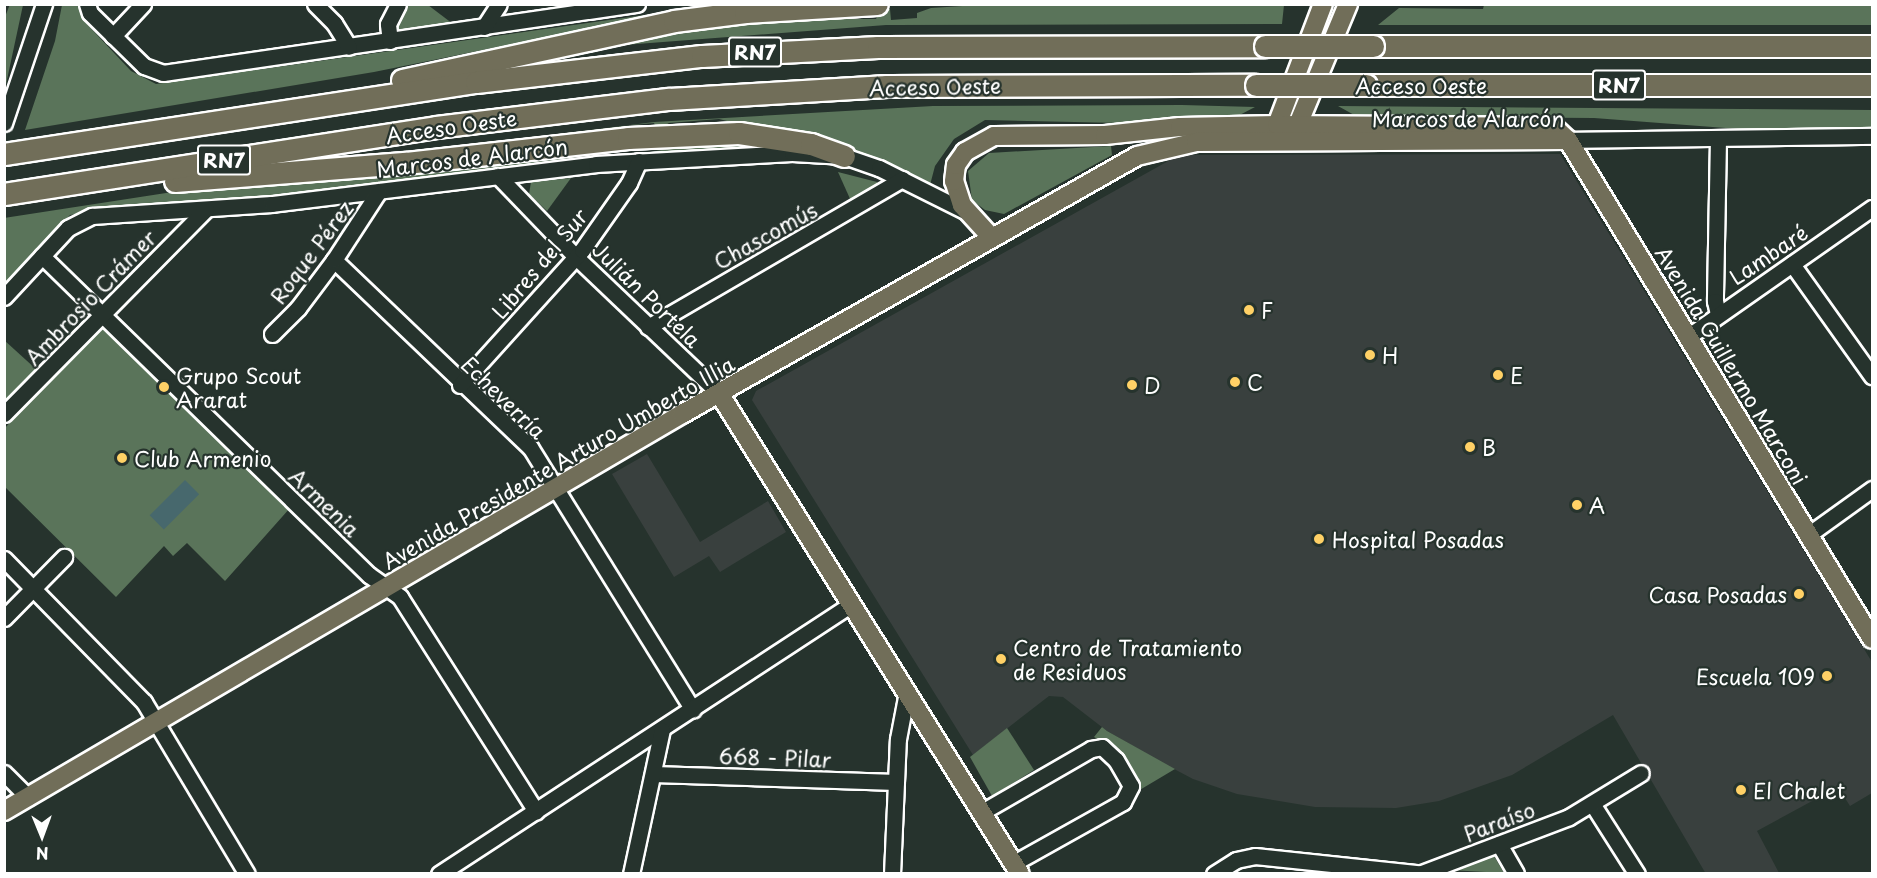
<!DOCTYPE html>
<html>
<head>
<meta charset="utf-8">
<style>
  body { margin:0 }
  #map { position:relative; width:1877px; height:878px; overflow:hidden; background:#26332d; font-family:"Playpen Sans",sans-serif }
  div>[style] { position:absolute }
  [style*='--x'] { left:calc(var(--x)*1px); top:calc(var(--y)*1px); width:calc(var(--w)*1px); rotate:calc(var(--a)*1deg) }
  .built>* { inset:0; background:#39403e }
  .green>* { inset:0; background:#5a745a }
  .water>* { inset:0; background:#47686d; transform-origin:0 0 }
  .roads { filter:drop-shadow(2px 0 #fff) drop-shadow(-2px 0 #fff) drop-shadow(0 2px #fff) drop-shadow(0 -2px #fff) }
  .minor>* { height:15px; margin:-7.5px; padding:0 7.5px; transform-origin:7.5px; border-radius:7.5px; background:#26332d }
  .major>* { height:18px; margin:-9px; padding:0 9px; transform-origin:9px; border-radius:9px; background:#716e59 }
  .highway>* { height:21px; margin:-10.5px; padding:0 10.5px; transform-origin:10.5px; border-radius:10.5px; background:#716e59 }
  .bridges { filter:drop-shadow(2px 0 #fff) drop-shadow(-2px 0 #fff) drop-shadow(0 2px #fff) drop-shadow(0 -2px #fff) }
  .highway-bridge>* { height:21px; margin:-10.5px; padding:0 10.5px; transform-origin:10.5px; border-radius:10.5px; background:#716e59 }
  .dots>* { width:16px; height:16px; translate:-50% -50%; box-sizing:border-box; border:3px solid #26332d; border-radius:50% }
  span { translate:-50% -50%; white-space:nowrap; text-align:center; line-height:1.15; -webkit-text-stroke:4.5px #26332d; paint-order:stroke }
  .shield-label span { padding:2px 4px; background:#26332d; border:2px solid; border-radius:4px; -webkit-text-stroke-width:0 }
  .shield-label { font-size:20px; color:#fff; font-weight:700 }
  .street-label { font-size:21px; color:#fff }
  .poi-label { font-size:21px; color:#fff }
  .left { translate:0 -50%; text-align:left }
  .right { translate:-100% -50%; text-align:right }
  .frame { position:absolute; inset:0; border:6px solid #fff; pointer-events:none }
  .north { position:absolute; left:12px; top:806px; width:60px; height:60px; -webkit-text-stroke:4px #26332d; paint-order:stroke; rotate:179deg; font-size:16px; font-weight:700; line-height:24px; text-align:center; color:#fff }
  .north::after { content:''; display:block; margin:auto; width:21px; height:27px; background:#fff; clip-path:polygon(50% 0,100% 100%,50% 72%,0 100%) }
</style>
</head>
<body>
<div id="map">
  <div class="built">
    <i style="clip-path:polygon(1560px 154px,1872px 662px,1872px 793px,1850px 806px,1838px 787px,1757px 831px,1779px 873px,1706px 874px,1613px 715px,1512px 775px,1439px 801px,1396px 808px,1315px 807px,1237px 794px,1193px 779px,1159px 761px,1107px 731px,1063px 697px,1049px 696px,973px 755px,752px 400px,756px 391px,1179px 155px)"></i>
    <i style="clip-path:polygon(647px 454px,700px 542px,768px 501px,786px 532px,720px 572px,709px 556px,674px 577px,612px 474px)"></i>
  </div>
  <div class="green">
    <i style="clip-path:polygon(10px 4px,23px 5px,5px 89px,5px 17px)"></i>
    <i style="clip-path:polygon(408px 4px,428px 5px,453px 24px,397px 32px,395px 21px)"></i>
    <i style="clip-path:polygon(62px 5px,79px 5px,83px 20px,131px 71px,156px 84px,715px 5px,758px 5px,665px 13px,374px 72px,25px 130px,55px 41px)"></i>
    <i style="clip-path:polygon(978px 5px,1284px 5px,1282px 24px,886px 25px,624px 45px,545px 59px,659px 28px,852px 15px,851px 19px,876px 19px,881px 9px,890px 9px,891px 20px,917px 18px,917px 13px,931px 8px)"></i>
    <i style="clip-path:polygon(1484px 5px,1872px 5px,1872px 25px,1378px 25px,1399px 8px,1483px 9px)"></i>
    <i style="clip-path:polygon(1182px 105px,1255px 107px,1232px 119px,1121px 123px,985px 120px,954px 139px,935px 166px,930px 185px,883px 160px,719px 119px,669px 123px,657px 130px,654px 123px,623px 126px,623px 131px,409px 153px,654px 122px,933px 106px)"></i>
    <i style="clip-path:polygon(1338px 106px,1872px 110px,1872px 127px,1739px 129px,1594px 118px,1356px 116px)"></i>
    <i style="clip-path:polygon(738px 141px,780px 146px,645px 153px,695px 144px)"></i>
    <i style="clip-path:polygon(1111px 146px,1112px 155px,1004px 214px,985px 210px,972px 200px,968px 171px,989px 153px)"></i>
    <i style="clip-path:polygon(598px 154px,464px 175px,280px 195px,118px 207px,70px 215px,5px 288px,4px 218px,192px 189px,499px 159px)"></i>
    <i style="clip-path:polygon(838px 172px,877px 182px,877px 187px,851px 201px)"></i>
    <i style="clip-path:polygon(571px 178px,547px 211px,529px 194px,531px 182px)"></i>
    <i style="clip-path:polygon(103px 323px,290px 508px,225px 581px,187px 543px,173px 556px,164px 546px,116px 597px,5px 487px,4px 429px)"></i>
    <i style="clip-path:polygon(4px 340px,37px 370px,5px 401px,4px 401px)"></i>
    <i style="clip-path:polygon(1102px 727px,1107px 731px,1175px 769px,1138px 791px,1138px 783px,1128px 767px,1113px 748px,1094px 737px)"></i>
    <i style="clip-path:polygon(1007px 728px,1034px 770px,992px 796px,970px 757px)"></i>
    <i style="clip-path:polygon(1494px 856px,1504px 873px,1449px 870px)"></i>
  </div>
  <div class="water">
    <i style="left:185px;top:480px;width:20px;height:50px;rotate:45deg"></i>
  </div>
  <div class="roads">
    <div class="minor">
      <i style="--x:87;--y:4;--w:9;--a:72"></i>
      <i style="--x:90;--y:13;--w:76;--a:44.5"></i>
      <i style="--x:144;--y:66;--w:20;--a:20"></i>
      <i style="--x:163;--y:73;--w:479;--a:-8.3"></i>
      <i style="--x:315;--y:4;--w:27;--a:45"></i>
      <i style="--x:334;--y:23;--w:28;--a:58"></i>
      <i style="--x:484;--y:27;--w:27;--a:-57"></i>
      <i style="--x:113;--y:36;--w:44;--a:-46.8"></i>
      <i style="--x:390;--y:41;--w:17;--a:-97"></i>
      <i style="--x:388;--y:24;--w:22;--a:-63"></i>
      <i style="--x:4;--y:123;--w:126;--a:-71.4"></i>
      <i style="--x:1718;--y:139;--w:162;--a:91.1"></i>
      <i style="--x:1715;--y:301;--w:13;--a:77"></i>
      <i style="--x:1568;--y:140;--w:304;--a:-0.8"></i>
      <i style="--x:498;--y:176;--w:112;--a:46.1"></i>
      <i style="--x:576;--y:257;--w:197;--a:43.6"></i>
      <i style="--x:42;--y:256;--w:457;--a:44.3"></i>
      <i style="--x:369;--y:575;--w:38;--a:35"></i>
      <i style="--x:400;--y:597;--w:254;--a:57.6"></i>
      <i style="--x:334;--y:260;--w:271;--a:43.7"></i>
      <i style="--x:530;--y:447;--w:309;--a:58.2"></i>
      <i style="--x:1792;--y:264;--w:138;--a:54.5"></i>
      <i style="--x:4;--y:297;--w:94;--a:-47.2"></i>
      <i style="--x:68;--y:228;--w:27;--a:-27"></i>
      <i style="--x:92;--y:216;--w:180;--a:-3.8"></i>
      <i style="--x:272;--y:204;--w:326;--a:-7"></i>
      <i style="--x:596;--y:164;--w:196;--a:-3.2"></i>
      <i style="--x:792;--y:153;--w:52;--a:3.3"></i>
      <i style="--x:844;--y:156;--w:37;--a:19"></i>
      <i style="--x:879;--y:168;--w:98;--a:26.6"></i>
      <i style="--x:648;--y:327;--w:294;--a:-30.2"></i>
      <i style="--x:272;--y:334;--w:37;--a:-45"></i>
      <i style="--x:298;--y:308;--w:60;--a:-53.1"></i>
      <i style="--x:334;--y:260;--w:82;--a:-56.9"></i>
      <i style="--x:1689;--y:336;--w:223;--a:-35"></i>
      <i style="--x:460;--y:385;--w:182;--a:-47.9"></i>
      <i style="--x:582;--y:250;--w:82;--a:-55"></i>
      <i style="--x:629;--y:183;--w:24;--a:-66"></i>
      <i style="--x:4;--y:414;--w:288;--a:-45.4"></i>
      <i style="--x:1808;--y:535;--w:79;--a:-35.7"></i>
      <i style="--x:4;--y:559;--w:200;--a:45.6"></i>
      <i style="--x:144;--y:702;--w:200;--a:59.1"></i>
      <i style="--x:4;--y:618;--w:86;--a:-45.5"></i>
      <i style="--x:4;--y:773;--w:34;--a:45"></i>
      <i style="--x:653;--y:774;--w:243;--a:1.9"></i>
      <i style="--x:1593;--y:805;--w:82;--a:57.5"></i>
      <i style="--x:982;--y:812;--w:126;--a:-30"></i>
      <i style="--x:1091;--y:749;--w:11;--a:-10"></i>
      <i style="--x:1102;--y:747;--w:19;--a:43"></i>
      <i style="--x:1116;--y:760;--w:30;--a:60"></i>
      <i style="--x:1131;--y:786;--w:18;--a:117"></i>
      <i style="--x:1123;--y:802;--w:125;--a:150.8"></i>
      <i style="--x:1499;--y:844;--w:34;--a:60"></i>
      <i style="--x:439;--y:874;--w:493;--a:-33.2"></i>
      <i style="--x:631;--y:874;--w:147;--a:-77.9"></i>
      <i style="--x:892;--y:874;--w:135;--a:-87.5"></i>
      <i style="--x:898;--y:739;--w:48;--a:-79.2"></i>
      <i style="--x:1214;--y:874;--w:26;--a:-32"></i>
      <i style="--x:1236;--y:860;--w:19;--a:-12"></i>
      <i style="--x:1255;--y:856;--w:171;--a:6"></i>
      <i style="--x:1419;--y:874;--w:160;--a:-20.8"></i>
      <i style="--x:1569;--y:817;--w:84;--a:-31.4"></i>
    </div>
    <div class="major">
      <i style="--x:1294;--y:134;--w:141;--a:-67.4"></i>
      <i style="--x:1278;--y:136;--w:11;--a:-95"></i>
      <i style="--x:1277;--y:125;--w:129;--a:-69.2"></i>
      <i style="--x:992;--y:238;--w:45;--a:-132.3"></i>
      <i style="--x:962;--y:205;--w:25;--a:-108"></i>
      <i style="--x:954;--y:181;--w:16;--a:-83"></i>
      <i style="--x:956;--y:165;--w:16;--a:-55"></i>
      <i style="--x:965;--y:152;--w:33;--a:-29"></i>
      <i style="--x:994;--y:136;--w:111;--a:-0.5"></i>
      <i style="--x:1105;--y:135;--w:75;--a:-6.1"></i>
      <i style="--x:1180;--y:127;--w:97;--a:-1.2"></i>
      <i style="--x:1277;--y:125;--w:277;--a:0.4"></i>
      <i style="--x:1554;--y:127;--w:19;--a:43"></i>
      <i style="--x:1568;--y:140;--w:584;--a:58.65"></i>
      <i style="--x:719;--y:393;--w:567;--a:57.96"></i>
      <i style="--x:4;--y:811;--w:786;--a:-30.35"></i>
      <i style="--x:682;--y:414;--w:523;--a:-29.55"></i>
      <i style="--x:1137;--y:156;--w:61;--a:-13.3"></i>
      <i style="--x:1196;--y:142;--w:372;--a:-0.3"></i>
    </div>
    <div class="highway">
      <i style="--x:1373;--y:46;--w:499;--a:0"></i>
      <i style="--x:402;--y:80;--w:278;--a:-12.2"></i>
      <i style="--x:674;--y:21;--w:72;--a:-7.2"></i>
      <i style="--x:745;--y:12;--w:132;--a:-3.5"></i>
      <i style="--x:1366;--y:85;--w:506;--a:0"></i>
      <i style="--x:4;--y:154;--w:477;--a:-8.7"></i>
      <i style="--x:476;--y:82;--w:227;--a:-6.6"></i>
      <i style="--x:702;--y:56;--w:176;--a:-2.9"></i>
      <i style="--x:878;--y:47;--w:387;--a:-0.1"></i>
      <i style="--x:175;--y:181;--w:232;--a:-4.5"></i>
      <i style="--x:406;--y:163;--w:223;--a:-6.4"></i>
      <i style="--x:628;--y:138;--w:111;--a:-2.6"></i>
      <i style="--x:739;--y:133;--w:73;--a:8.7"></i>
      <i style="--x:811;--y:144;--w:35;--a:20"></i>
      <i style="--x:4;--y:194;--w:437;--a:-8.8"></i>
      <i style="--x:436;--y:127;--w:235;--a:-6.9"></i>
      <i style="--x:669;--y:99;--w:218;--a:-3.4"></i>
      <i style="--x:887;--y:86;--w:369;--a:-0.2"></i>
    </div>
  </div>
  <div class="bridges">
    <div class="highway-bridge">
      <i style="--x:1265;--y:46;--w:108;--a:0"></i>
      <i style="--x:1256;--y:85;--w:110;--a:0"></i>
    </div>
  </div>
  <div class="dots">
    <i style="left:1249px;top:310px;background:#ffd166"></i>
    <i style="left:1370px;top:355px;background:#ffd166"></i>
    <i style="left:1498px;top:375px;background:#ffd166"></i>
    <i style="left:1235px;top:382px;background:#ffd166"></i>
    <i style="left:1132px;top:385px;background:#ffd166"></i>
    <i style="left:164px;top:387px;background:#ffd166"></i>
    <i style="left:1470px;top:447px;background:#ffd166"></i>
    <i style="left:122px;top:458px;background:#ffd166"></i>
    <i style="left:1577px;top:505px;background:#ffd166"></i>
    <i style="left:1319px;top:539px;background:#ffd166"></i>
    <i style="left:1799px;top:594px;background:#ffd166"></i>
    <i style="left:1001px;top:659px;background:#ffd166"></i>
    <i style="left:1827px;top:676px;background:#ffd166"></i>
    <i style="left:1741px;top:790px;background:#ffd166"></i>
  </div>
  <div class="shield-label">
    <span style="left:755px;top:52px">RN7</span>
    <span style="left:1619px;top:85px">RN7</span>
    <span style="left:224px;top:160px">RN7</span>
  </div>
  <div class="street-label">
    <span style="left:1421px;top:85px">Acceso Oeste</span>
    <span style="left:935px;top:86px;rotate:-1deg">Acceso Oeste</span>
    <span style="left:1468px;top:118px">Marcos de Alarcón</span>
    <span style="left:451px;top:126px;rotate:-8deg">Acceso Oeste</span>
    <span style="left:472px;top:157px;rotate:-7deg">Marcos de Alarcón</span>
    <span style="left:765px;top:235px;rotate:-29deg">Chascomús</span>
    <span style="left:311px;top:252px;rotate:-53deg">Roque Pérez</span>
    <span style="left:1768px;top:254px;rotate:-34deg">Lambaré</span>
    <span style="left:539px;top:263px;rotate:-50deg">Libres del Sur</span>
    <span style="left:647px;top:294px;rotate:44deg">Julián Portela</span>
    <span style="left:90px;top:297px;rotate:-46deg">Ambrosio Crámer</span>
    <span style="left:1732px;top:365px;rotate:59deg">Avenida Guillermo Marconi</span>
    <span style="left:504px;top:397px;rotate:44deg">Echeverría</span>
    <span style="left:558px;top:462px;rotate:-30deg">Avenida Presidente Arturo Umberto Illia</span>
    <span style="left:325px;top:502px;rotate:44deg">Armenia</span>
    <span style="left:775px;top:757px;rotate:2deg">668 - Pilar</span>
    <span style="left:1499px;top:821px;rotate:-21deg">Paraíso</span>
  </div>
  <div class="poi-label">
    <span class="left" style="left:1261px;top:310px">F</span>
    <span class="left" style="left:1382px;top:355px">H</span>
    <span class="left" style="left:176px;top:387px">Grupo Scout<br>Ararat</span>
    <span class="left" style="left:1510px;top:375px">E</span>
    <span class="left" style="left:1247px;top:382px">C</span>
    <span class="left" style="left:1144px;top:385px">D</span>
    <span class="left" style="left:1482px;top:447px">B</span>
    <span class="left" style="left:134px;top:458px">Club Armenio</span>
    <span class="left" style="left:1589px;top:505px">A</span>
    <span class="left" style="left:1332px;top:539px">Hospital Posadas</span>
    <span class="right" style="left:1787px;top:594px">Casa Posadas</span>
    <span class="left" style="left:1013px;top:659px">Centro de Tratamiento<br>de Residuos</span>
    <span class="right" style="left:1815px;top:676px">Escuela 109</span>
    <span class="left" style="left:1753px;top:790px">El Chalet</span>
  </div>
  <div class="frame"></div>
  <div class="north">N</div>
</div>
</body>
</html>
